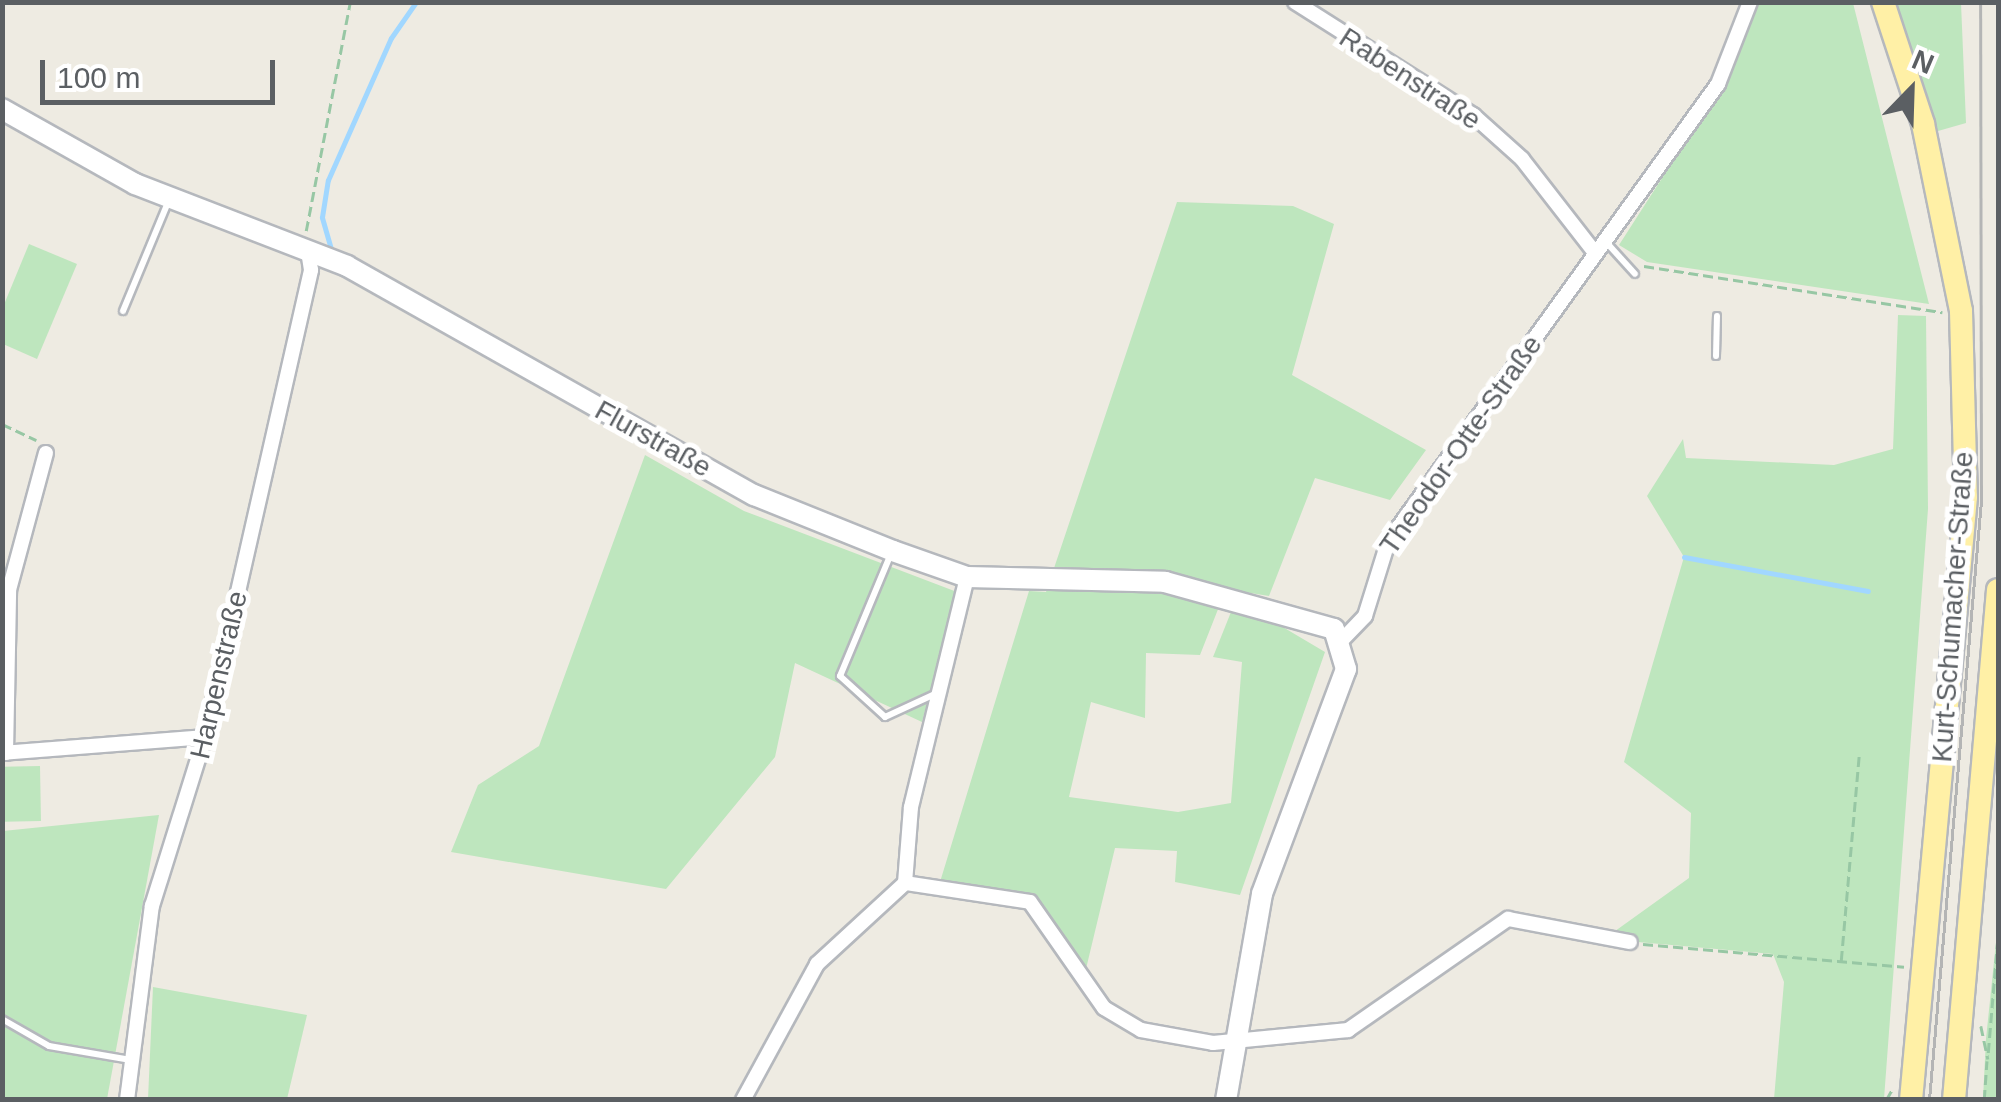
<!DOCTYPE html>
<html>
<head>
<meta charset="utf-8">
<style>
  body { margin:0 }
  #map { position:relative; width:2001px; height:1102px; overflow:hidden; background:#eeebe2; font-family:Helvetica,sans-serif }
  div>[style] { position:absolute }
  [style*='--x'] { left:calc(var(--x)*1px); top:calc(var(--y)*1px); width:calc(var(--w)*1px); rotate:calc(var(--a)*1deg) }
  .green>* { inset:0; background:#bee6be; transform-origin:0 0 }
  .stream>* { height:5px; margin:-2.5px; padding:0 2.5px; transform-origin:2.5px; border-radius:2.5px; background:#a1d7ff }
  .path>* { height:2.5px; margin-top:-1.25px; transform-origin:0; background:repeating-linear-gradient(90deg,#97c7a4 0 10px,transparent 0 15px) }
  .roads { filter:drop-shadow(2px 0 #b5b8bd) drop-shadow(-2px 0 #b5b8bd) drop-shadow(0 2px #b5b8bd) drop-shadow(0 -2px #b5b8bd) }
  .lane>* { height:6px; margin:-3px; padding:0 3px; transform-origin:3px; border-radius:3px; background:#fff }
  .street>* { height:14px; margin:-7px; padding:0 7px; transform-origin:7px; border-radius:7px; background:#fff }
  .secondary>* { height:20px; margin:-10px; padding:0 10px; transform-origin:10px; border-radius:10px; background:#fff }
  .primary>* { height:22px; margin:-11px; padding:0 11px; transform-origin:11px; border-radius:11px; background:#fff0a6 }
  .tram>* { height:2.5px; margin:-1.25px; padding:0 1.25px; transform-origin:1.25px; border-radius:1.25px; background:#b4b5b5 }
  span { translate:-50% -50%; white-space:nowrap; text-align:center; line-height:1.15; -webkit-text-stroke:10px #fff; paint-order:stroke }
  .street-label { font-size:28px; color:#5b5f63 }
  .frame { position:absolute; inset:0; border:5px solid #5b5f63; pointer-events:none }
  .north { position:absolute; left:1861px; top:40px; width:100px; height:100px; -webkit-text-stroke:8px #fff; paint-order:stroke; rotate:23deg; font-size:28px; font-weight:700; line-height:40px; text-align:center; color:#5b5f63 }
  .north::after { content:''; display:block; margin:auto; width:35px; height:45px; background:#5b5f63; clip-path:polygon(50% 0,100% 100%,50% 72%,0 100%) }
  .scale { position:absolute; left:40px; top:60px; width:235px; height:45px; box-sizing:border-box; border:5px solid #5b5f63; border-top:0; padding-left:12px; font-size:30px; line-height:35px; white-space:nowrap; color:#5b5f63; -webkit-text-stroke:8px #fff; paint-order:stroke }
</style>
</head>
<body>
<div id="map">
  <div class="green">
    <i style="clip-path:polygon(1754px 3px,1853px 3px,1929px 304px,1647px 262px,1619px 245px,1702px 116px)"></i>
    <i style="clip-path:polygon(1894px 3px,1961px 3px,1966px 123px,1938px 131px)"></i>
    <i style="clip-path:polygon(1177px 202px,1293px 206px,1334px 224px,1292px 375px,1426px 450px,1390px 500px,1315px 478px,1269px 596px,1226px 589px,1200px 655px,1146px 653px,1145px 718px,1091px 702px,1069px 797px,1178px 812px,1231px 803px,1242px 662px,1213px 657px,1231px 612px,1276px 623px,1325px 652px,1240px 895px,1175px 882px,1177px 851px,1115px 848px,1085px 973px,1030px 897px,940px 882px,1029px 591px,1046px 592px)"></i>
    <i style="clip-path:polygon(29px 244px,77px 264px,37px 359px,3px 344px,3px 307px)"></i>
    <i style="clip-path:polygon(1898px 315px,1926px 316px,1928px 509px,1884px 1099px,1774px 1099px,1784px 982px,1773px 954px,1604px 939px,1689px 878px,1691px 813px,1624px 762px,1684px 557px,1647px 496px,1683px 439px,1686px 458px,1834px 465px,1893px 449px)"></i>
    <i style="clip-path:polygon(645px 455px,744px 511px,957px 592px,922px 722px,795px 663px,775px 757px,666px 889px,451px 852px,478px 785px,539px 746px)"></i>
    <i style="left:40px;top:766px;width:55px;height:37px;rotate:89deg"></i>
    <i style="clip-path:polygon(159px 815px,107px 1099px,3px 1100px,3px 831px)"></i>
    <i style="clip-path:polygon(1998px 923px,1998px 1099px,1983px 1099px,1986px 1039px)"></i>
    <i style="clip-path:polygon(153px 987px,307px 1015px,287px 1099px,148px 1099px)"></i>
  </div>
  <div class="stream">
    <i style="--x:331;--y:249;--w:33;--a:-106"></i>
    <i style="--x:322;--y:217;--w:37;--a:-81"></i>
    <i style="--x:328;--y:180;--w:155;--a:-66.1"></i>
    <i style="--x:391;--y:38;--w:44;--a:-55.2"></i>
    <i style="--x:1684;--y:557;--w:187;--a:10.5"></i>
  </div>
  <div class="path">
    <i style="--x:306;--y:231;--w:233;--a:-79.1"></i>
    <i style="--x:1644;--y:266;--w:302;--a:8.8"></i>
    <i style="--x:2;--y:424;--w:38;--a:25"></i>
    <i style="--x:1643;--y:944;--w:262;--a:5"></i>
    <i style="--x:1841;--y:961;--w:208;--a:-85"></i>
    <i style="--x:1981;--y:1026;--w:34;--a:78"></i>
    <i style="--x:1988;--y:1053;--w:120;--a:-85.2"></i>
    <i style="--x:1886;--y:1100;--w:14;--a:-60"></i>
    <i style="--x:1984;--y:1100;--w:39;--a:-86"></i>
  </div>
  <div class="roads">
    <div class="lane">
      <i style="--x:1606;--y:242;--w:43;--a:47.8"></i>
      <i style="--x:123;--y:311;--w:120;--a:-67.5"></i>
      <i style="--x:1716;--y:356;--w:40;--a:-88.6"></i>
      <i style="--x:890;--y:556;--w:130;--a:112.6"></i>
      <i style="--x:840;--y:676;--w:61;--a:42.3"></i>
      <i style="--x:885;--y:717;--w:55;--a:-24.7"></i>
      <i style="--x:2;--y:1019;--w:54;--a:29.9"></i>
      <i style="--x:49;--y:1046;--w:83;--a:9.7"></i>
    </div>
    <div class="street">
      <i style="--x:1295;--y:2;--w:211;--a:32.4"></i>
      <i style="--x:1473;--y:115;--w:66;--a:41.9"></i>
      <i style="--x:1522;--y:159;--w:120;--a:52.1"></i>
      <i style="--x:1343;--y:639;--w:32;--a:-46"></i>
      <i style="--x:1365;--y:616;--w:77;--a:-72.7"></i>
      <i style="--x:1388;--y:542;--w:565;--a:-54.23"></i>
      <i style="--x:1718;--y:84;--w:88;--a:-68.7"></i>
      <i style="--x:2;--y:753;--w:204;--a:-4.5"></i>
      <i style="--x:6;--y:753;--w:163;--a:-88.9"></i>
      <i style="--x:9;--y:590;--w:142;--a:-74.9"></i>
      <i style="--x:905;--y:883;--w:126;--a:8.6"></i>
      <i style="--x:1030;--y:902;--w:129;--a:55.1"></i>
      <i style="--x:1104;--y:1008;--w:43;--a:30.7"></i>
      <i style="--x:1141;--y:1030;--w:73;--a:10.2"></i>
      <i style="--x:1213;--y:1043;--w:136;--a:-5.5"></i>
      <i style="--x:1348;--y:1030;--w:195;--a:-34.8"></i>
      <i style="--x:1508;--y:919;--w:124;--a:10.7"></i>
      <i style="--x:127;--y:1100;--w:196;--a:-82.7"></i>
      <i style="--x:152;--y:906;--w:177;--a:-72.6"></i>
      <i style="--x:205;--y:737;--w:479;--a:-77.2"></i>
      <i style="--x:311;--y:270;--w:20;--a:-99"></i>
      <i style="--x:743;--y:1100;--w:155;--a:-61.4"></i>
      <i style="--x:817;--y:964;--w:120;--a:-42.6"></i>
      <i style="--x:905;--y:883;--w:76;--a:-85.5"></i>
      <i style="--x:911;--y:807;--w:237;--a:-76.3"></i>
    </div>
    <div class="secondary">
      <i style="--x:2;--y:109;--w:153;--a:29.4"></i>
      <i style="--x:135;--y:184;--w:227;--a:21.1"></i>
      <i style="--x:347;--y:266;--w:467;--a:29.4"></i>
      <i style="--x:754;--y:495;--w:150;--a:21.9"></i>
      <i style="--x:893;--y:551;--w:78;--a:19.4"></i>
      <i style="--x:967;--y:577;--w:198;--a:1.4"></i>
      <i style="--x:1165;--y:582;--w:175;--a:15.5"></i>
      <i style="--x:1334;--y:629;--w:42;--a:73.3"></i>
      <i style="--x:1346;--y:669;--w:240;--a:110.5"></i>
      <i style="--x:1262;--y:894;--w:209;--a:99.9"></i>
    </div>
    <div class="primary">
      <i style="--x:1883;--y:2;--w:128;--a:71.8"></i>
      <i style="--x:1923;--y:124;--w:191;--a:78.5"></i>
      <i style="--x:1961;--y:311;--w:186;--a:88.5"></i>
      <i style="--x:1966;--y:497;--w:606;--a:95.21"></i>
      <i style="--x:1954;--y:1100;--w:512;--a:-85.07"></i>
    </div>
  </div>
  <div class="tram">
    <i style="--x:1929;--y:1100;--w:601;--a:-85.04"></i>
    <i style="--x:1981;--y:501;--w:499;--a:-90.1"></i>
  </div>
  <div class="street-label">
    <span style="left:1410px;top:79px;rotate:33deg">Rabenstraße</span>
    <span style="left:653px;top:439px;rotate:29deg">Flurstraße</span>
    <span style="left:1461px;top:445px;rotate:-55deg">Theodor-Otte-Straße</span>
    <span style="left:1953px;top:607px;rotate:-86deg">Kurt-Schumacher-Straße</span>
    <span style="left:219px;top:675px;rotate:-77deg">Harpenstraße</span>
  </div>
  <div class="frame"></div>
  <div class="north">N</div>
  <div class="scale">100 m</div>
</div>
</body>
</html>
